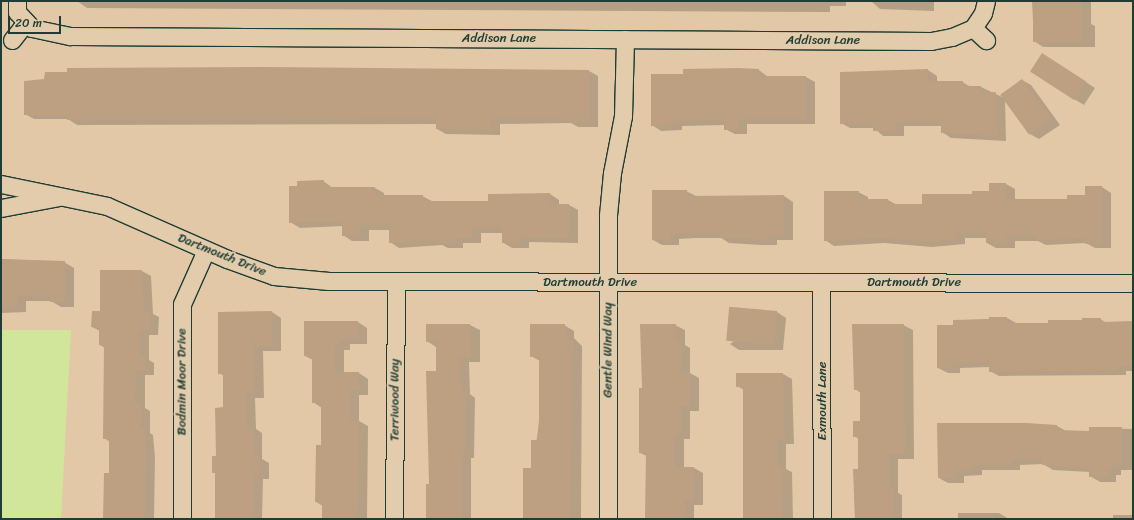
<!DOCTYPE html>
<html>
<head>
<meta charset="utf-8">
<style>
  body { margin:0 }
  #map { position:relative; width:1134px; height:520px; overflow:hidden; background:#e3c8a7; font-family:Sriracha,sans-serif }
  div>[style] { position:absolute }
  [style*='--x'] { left:calc(var(--x)*1px); top:calc(var(--y)*1px); width:calc(var(--w)*1px); rotate:calc(var(--a)*1deg) }
  .green>* { inset:0; background:#d1e69b }
  .shadow>* { inset:0; background:#0003; transform-origin:0 0 }
  .building>* { inset:0; background:#bda082; transform-origin:0 0 }
  .roads { filter:drop-shadow(1px 0 #1f3d34) drop-shadow(-1px 0 #1f3d34) drop-shadow(0 1px #1f3d34) drop-shadow(0 -1px #1f3d34) }
  .minor>* { height:17px; margin:-8.5px; padding:0 8.5px; transform-origin:8.5px; border-radius:8.5px; background:#e3ccac }
  span { translate:-50% -50%; white-space:nowrap; text-align:center; line-height:1.15; -webkit-text-stroke:3.5px #e3ccac; paint-order:stroke }
  .street-label { font-size:13px; color:#1f3d34 }
  .frame { position:absolute; inset:0; border:2px solid #1f3d34; pointer-events:none }
  .scale { position:absolute; left:8px; top:16px; width:53px; height:18px; box-sizing:border-box; border:2px solid #1f3d34; border-top:0; padding-left:5px; font-size:12px; line-height:14px; white-space:nowrap; color:#1f3d34; -webkit-text-stroke:3px #e3ccac; paint-order:stroke }
</style>
</head>
<body>
<div id="map">
  <div class="green">
    <i style="clip-path:polygon(1px 330px,71px 330px,61px 519px,1px 519px)"></i>
  </div>
  <div class="shadow">
    <i style="clip-path:polygon(77px 1px,846px 1px,846px 6px,830px 6px,830px 12px,87px 8px)"></i>
    <i style="clip-path:polygon(871px 1px,934px 1px,934px 11px,880px 9px)"></i>
    <i style="clip-path:polygon(1032px 1px,1091px 1px,1091px 24px,1095px 26px,1095px 47px,1043px 47px,1034px 41px)"></i>
    <i style="clip-path:polygon(1052px 60px,1095px 88px,1084px 105px,1074px 99px)"></i>
    <i style="clip-path:polygon(759px 70px,768px 77px,806px 77px,815px 82px,815px 124px,747px 124px,747px 134px,735px 134px,725px 129px,725px 125px,682px 126px,682px 130px,661px 131px,652px 125px,684px 75px)"></i>
    <i style="clip-path:polygon(928px 70px,937px 76px,937px 82px,962px 82px,971px 87px,981px 87px,1004px 98px,1022px 80px,1031px 85px,1060px 125px,1039px 139px,1030px 134px,1005px 99px,1006px 141px,951px 138px,942px 132px,942px 126px,904px 126px,904px 136px,883px 136px,874px 128px,850px 128px,841px 123px,841px 73px)"></i>
    <i style="clip-path:polygon(589px 71px,598px 76px,598px 127px,578px 127px,571px 123px,500px 124px,500px 135px,446px 134px,437px 129px,437px 124px,77px 125px,68px 119px,34px 119px,25px 114px)"></i>
    <i style="clip-path:polygon(323px 181px,333px 188px,375px 188px,384px 193px,384px 196px,422px 196px,432px 201px,489px 202px,489px 195px,550px 194px,559px 200px,559px 205px,569px 205px,578px 210px,578px 243px,529px 242px,529px 248px,512px 248px,502px 242px,502px 233px,481px 233px,481px 243px,463px 243px,463px 248px,448px 248px,442px 245px,399px 248px,390px 242px,390px 230px,369px 230px,369px 241px,352px 241px,343px 235px,343px 226px,300px 228px,290px 222px,298px 187px)"></i>
    <i style="clip-path:polygon(1006px 184px,1015px 189px,1015px 200px,1068px 200px,1086px 196px,1086px 187px,1102px 187px,1111px 193px,1111px 248px,1095px 248px,1086px 243px,1046px 245px,1038px 241px,1015px 241px,1015px 248px,996px 248px,987px 243px,987px 238px,965px 238px,965px 244px,932px 247px,884px 243px,834px 246px,825px 240px,858px 192px,868px 197px,868px 200px,888px 200px,897px 205px,923px 205px,990px 192px)"></i>
    <i style="clip-path:polygon(686px 191px,696px 196px,784px 196px,793px 202px,793px 240px,777px 240px,777px 245px,761px 245px,729px 243px,721px 238px,696px 238px,679px 239px,679px 245px,662px 245px,653px 240px)"></i>
    <i style="clip-path:polygon(1px 259px,64px 262px,74px 268px,74px 307px,61px 307px,51px 301px,26px 301px,26px 312px,1px 313px)"></i>
    <i style="clip-path:polygon(142px 271px,151px 276px,153px 314px,159px 317px,158px 335px,149px 335px,149px 360px,154px 363px,154px 375px,145px 375px,145px 408px,150px 411px,150px 433px,153px 435px,155px 458px,154px 519px,104px 519px,110px 474px,110px 442px,104px 438px,105px 348px,100px 345px,100px 331px,92px 327px,101px 312px)"></i>
    <i style="clip-path:polygon(272px 312px,281px 318px,281px 351px,263px 351px,264px 398px,255px 398px,256px 429px,262px 433px,262px 459px,269px 463px,269px 479px,263px 479px,262px 519px,215px 519px,216px 474px,213px 472px,224px 408px,224px 376px,219px 373px)"></i>
    <i style="clip-path:polygon(777px 312px,786px 318px,783px 350px,739px 350px,730px 344px)"></i>
    <i style="clip-path:polygon(1007px 318px,1016px 323px,1049px 324px,1100px 319px,1107px 323px,1132px 322px,1133px 318px,1133px 371px,1126px 371px,1126px 375px,999px 376px,990px 371px,990px 367px,960px 368px,960px 373px,948px 373px,938px 368px,954px 321px)"></i>
    <i style="clip-path:polygon(358px 322px,367px 328px,367px 344px,350px 344px,350px 350px,344px 350px,344px 373px,359px 373px,368px 379px,368px 395px,359px 395px,359px 421px,368px 426px,367px 519px,323px 519px,323px 506px,316px 502px,322px 446px,322px 408px,313px 402px,313px 360px,305px 356px)"></i>
    <i style="clip-path:polygon(427px 325px,470px 325px,480px 330px,480px 362px,469px 362px,470px 394px,475px 398px,474px 458px,471px 458px,471px 518px,477px 519px,427px 519px,437px 372px,436px 347px,427px 341px)"></i>
    <i style="clip-path:polygon(564px 325px,574px 331px,574px 338px,582px 346px,581px 519px,523px 519px,540px 420px,540px 361px,531px 356px)"></i>
    <i style="clip-path:polygon(675px 325px,685px 330px,685px 345px,690px 348px,690px 373px,699px 378px,699px 411px,690px 411px,690px 439px,684px 439px,684px 468px,694px 468px,703px 473px,703px 505px,694px 505px,694px 519px,646px 519px,647px 456px,640px 453px,643px 389px)"></i>
    <i style="clip-path:polygon(903px 325px,913px 330px,914px 459px,898px 459px,898px 493px,902px 495px,902px 518px,916px 519px,855px 519px,854px 470px,859px 470px,859px 439px,854px 436px,861px 422px,861px 393px,855px 389px)"></i>
    <i style="clip-path:polygon(737px 374px,783px 374px,792px 379px,794px 444px,786px 444px,786px 469px,792px 472px,793px 519px,743px 519px,744px 390px,737px 386px)"></i>
    <i style="clip-path:polygon(1027px 424px,1057px 426px,1066px 431px,1090px 432px,1090px 428px,1133px 429px,1133px 470px,1121px 470px,1121px 475px,1116px 475px,1116px 482px,1100px 482px,1090px 476px,1090px 472px,1053px 470px,1043px 464px,1020px 465px,1020px 470px,982px 470px,982px 475px,964px 476px,964px 483px,948px 483px,939px 478px)"></i>
    <i style="clip-path:polygon(958px 513px,999px 513px,1009px 519px,958px 519px)"></i>
    <i style="left:1113px;top:515px;width:20px;height:4px"></i>
  </div>
  <div class="building">
    <i style="left:1033px;top:1px;width:49px;height:41px"></i>
    <i style="left:1042px;top:53px;width:53px;height:22px;rotate:33deg"></i>
    <i style="clip-path:polygon(267px 67px,589px 70px,589px 122px,567px 122px,567px 119px,491px 119px,491px 130px,436px 129px,436px 119px,67px 120px,67px 115px,24px 115px,24px 81px,44px 79px,45px 72px,67px 72px,67px 68px)"></i>
    <i style="clip-path:polygon(738px 68px,759px 69px,759px 76px,806px 76px,806px 119px,738px 119px,738px 130px,724px 130px,724px 121px,716px 120px,673px 121px,673px 125px,651px 126px,651px 74px,683px 74px,683px 69px)"></i>
    <i style="clip-path:polygon(928px 69px,928px 81px,963px 81px,963px 86px,981px 86px,981px 93px,996px 92px,997px 136px,941px 133px,941px 122px,895px 122px,895px 131px,873px 131px,873px 123px,840px 124px,840px 72px)"></i>
    <i style="left:1022px;top:79px;width:49px;height:27px;rotate:54deg"></i>
    <i style="clip-path:polygon(324px 180px,324px 187px,375px 187px,375px 195px,423px 195px,423px 201px,488px 201px,488px 194px,550px 193px,550px 204px,569px 204px,569px 238px,520px 237px,520px 243px,502px 243px,502px 228px,472px 228px,472px 238px,454px 238px,454px 243px,438px 243px,438px 240px,389px 243px,389px 225px,360px 225px,360px 236px,342px 236px,342px 221px,289px 223px,289px 186px,297px 186px,297px 181px)"></i>
    <i style="clip-path:polygon(989px 183px,1006px 183px,1006px 199px,1067px 199px,1067px 195px,1085px 195px,1085px 186px,1102px 186px,1102px 244px,1085px 244px,1085px 238px,1036px 240px,1036px 236px,1006px 236px,1006px 243px,986px 243px,986px 233px,956px 233px,956px 240px,940px 240px,940px 242px,874px 238px,824px 241px,824px 191px,859px 191px,859px 199px,888px 199px,888px 204px,922px 204px,922px 194px,972px 194px,972px 191px,989px 191px)"></i>
    <i style="clip-path:polygon(652px 190px,687px 190px,687px 196px,784px 195px,784px 235px,768px 235px,768px 240px,751px 240px,751px 238px,719px 238px,719px 233px,686px 233px,670px 235px,670px 240px,652px 240px)"></i>
    <i style="clip-path:polygon(1px 259px,65px 261px,65px 302px,50px 302px,50px 296px,17px 296px,17px 307px,1px 307px)"></i>
    <i style="clip-path:polygon(100px 270px,142px 270px,144px 311px,150px 311px,149px 330px,140px 330px,140px 356px,145px 357px,145px 370px,136px 370px,135px 405px,141px 405px,141px 428px,144px 428px,146px 452px,145px 518px,140px 519px,103px 519px,104px 473px,109px 473px,109px 439px,103px 439px,104px 345px,99px 345px,99px 327px,91px 327px,92px 311px,100px 311px)"></i>
    <i style="clip-path:polygon(272px 311px,272px 346px,254px 346px,255px 393px,246px 393px,247px 426px,253px 426px,254px 456px,260px 456px,260px 474px,254px 474px,253px 519px,217px 519px,215px 518px,215px 473px,212px 473px,212px 456px,216px 456px,215px 408px,223px 407px,223px 374px,218px 374px,218px 312px)"></i>
    <i style="left:777px;top:311px;width:34px;height:48px;rotate:95deg"></i>
    <i style="clip-path:polygon(989px 317px,1007px 317px,1007px 323px,1048px 323px,1048px 320px,1082px 320px,1082px 318px,1101px 318px,1101px 322px,1133px 321px,1133px 366px,1117px 366px,1117px 370px,989px 372px,989px 362px,951px 363px,951px 368px,937px 368px,937px 325px,953px 325px,953px 320px,989px 319px)"></i>
    <i style="clip-path:polygon(304px 321px,358px 321px,358px 339px,341px 339px,341px 345px,335px 345px,335px 372px,359px 372px,359px 390px,350px 390px,350px 420px,359px 420px,357px 519px,322px 519px,322px 502px,315px 502px,316px 445px,321px 445px,321px 403px,312px 403px,312px 356px,304px 356px)"></i>
    <i style="clip-path:polygon(426px 324px,470px 324px,471px 358px,460px 358px,461px 391px,466px 391px,465px 453px,462px 453px,462px 519px,426px 519px,426px 484px,429px 484px,426px 371px,436px 371px,436px 342px,426px 342px)"></i>
    <i style="clip-path:polygon(530px 324px,565px 324px,565px 335px,569px 335px,569px 340px,573px 340px,570px 519px,523px 519px,523px 468px,531px 468px,531px 440px,537px 440px,539px 420px,539px 357px,530px 357px)"></i>
    <i style="clip-path:polygon(640px 324px,676px 324px,676px 342px,681px 342px,681px 372px,690px 372px,690px 406px,681px 406px,681px 434px,675px 434px,675px 467px,694px 467px,694px 501px,685px 500px,685px 519px,645px 519px,646px 453px,639px 453px,639px 388px,642px 388px)"></i>
    <i style="clip-path:polygon(852px 324px,904px 324px,905px 454px,889px 454px,889px 488px,893px 488px,893px 519px,855px 519px,853px 469px,858px 469px,858px 437px,853px 437px,853px 421px,860px 421px,860px 390px,854px 390px)"></i>
    <i style="clip-path:polygon(736px 373px,783px 373px,785px 439px,777px 439px,777px 466px,783px 466px,782px 519px,743px 519px,743px 387px,736px 387px)"></i>
    <i style="clip-path:polygon(937px 423px,1027px 423px,1057px 425px,1057px 430px,1089px 431px,1089px 427px,1122px 427px,1122px 465px,1112px 465px,1112px 470px,1107px 470px,1107px 477px,1089px 477px,1089px 468px,1042px 465px,1042px 459px,1011px 460px,1011px 465px,973px 465px,973px 471px,955px 471px,955px 478px,938px 478px)"></i>
  </div>
  <div class="roads">
    <div class="minor">
      <i style="--x:17;--y:1;--w:11;--a:90"></i>
      <i style="--x:17;--y:12;--w:22;--a:47"></i>
      <i style="--x:32;--y:28;--w:39;--a:12"></i>
      <i style="--x:70;--y:36;--w:861;--a:0.33"></i>
      <i style="--x:931;--y:41;--w:21;--a:-11"></i>
      <i style="--x:952;--y:37;--w:23;--a:-23"></i>
      <i style="--x:973;--y:28;--w:18;--a:-56"></i>
      <i style="--x:983;--y:13;--w:12;--a:-76"></i>
      <i style="--x:973;--y:28;--w:18;--a:43"></i>
      <i style="--x:12;--y:40;--w:23;--a:-52"></i>
      <i style="--x:1;--y:184;--w:108;--a:11.7"></i>
      <i style="--x:107;--y:206;--w:131;--a:23.8"></i>
      <i style="--x:227;--y:259;--w:50;--a:19.9"></i>
      <i style="--x:274;--y:276;--w:55;--a:5.2"></i>
      <i style="--x:329;--y:281;--w:804;--a:0.14"></i>
      <i style="--x:1;--y:208;--w:58;--a:-10.9"></i>
      <i style="--x:821;--y:282;--w:237;--a:89.8"></i>
      <i style="--x:182;--y:519;--w:215;--a:-90"></i>
      <i style="--x:182;--y:304;--w:59;--a:-66"></i>
      <i style="--x:394;--y:519;--w:238;--a:-89.5"></i>
      <i style="--x:608;--y:519;--w:304;--a:-90"></i>
      <i style="--x:608;--y:215;--w:42;--a:-84.6"></i>
      <i style="--x:612;--y:173;--w:58;--a:-79.1"></i>
      <i style="--x:623;--y:116;--w:77;--a:-88.5"></i>
    </div>
  </div>
  <div class="street-label">
    <span style="left:499px;top:38px">Addison Lane</span>
    <span style="left:823px;top:40px">Addison Lane</span>
    <span style="left:222px;top:255px;rotate:22deg">Dartmouth Drive</span>
    <span style="left:590px;top:282px">Dartmouth Drive</span>
    <span style="left:914px;top:282px">Dartmouth Drive</span>
    <span style="left:608px;top:350px;rotate:-90deg">Gentle Wind Way</span>
    <span style="left:182px;top:382px;rotate:-90deg">Bodmin Moor Drive</span>
    <span style="left:395px;top:400px;rotate:-90deg">Terriwood Way</span>
    <span style="left:822px;top:401px;rotate:-90deg">Exmouth Lane</span>
  </div>
  <div class="frame"></div>
  <div class="scale">20 m</div>
</div>
</body>
</html>
